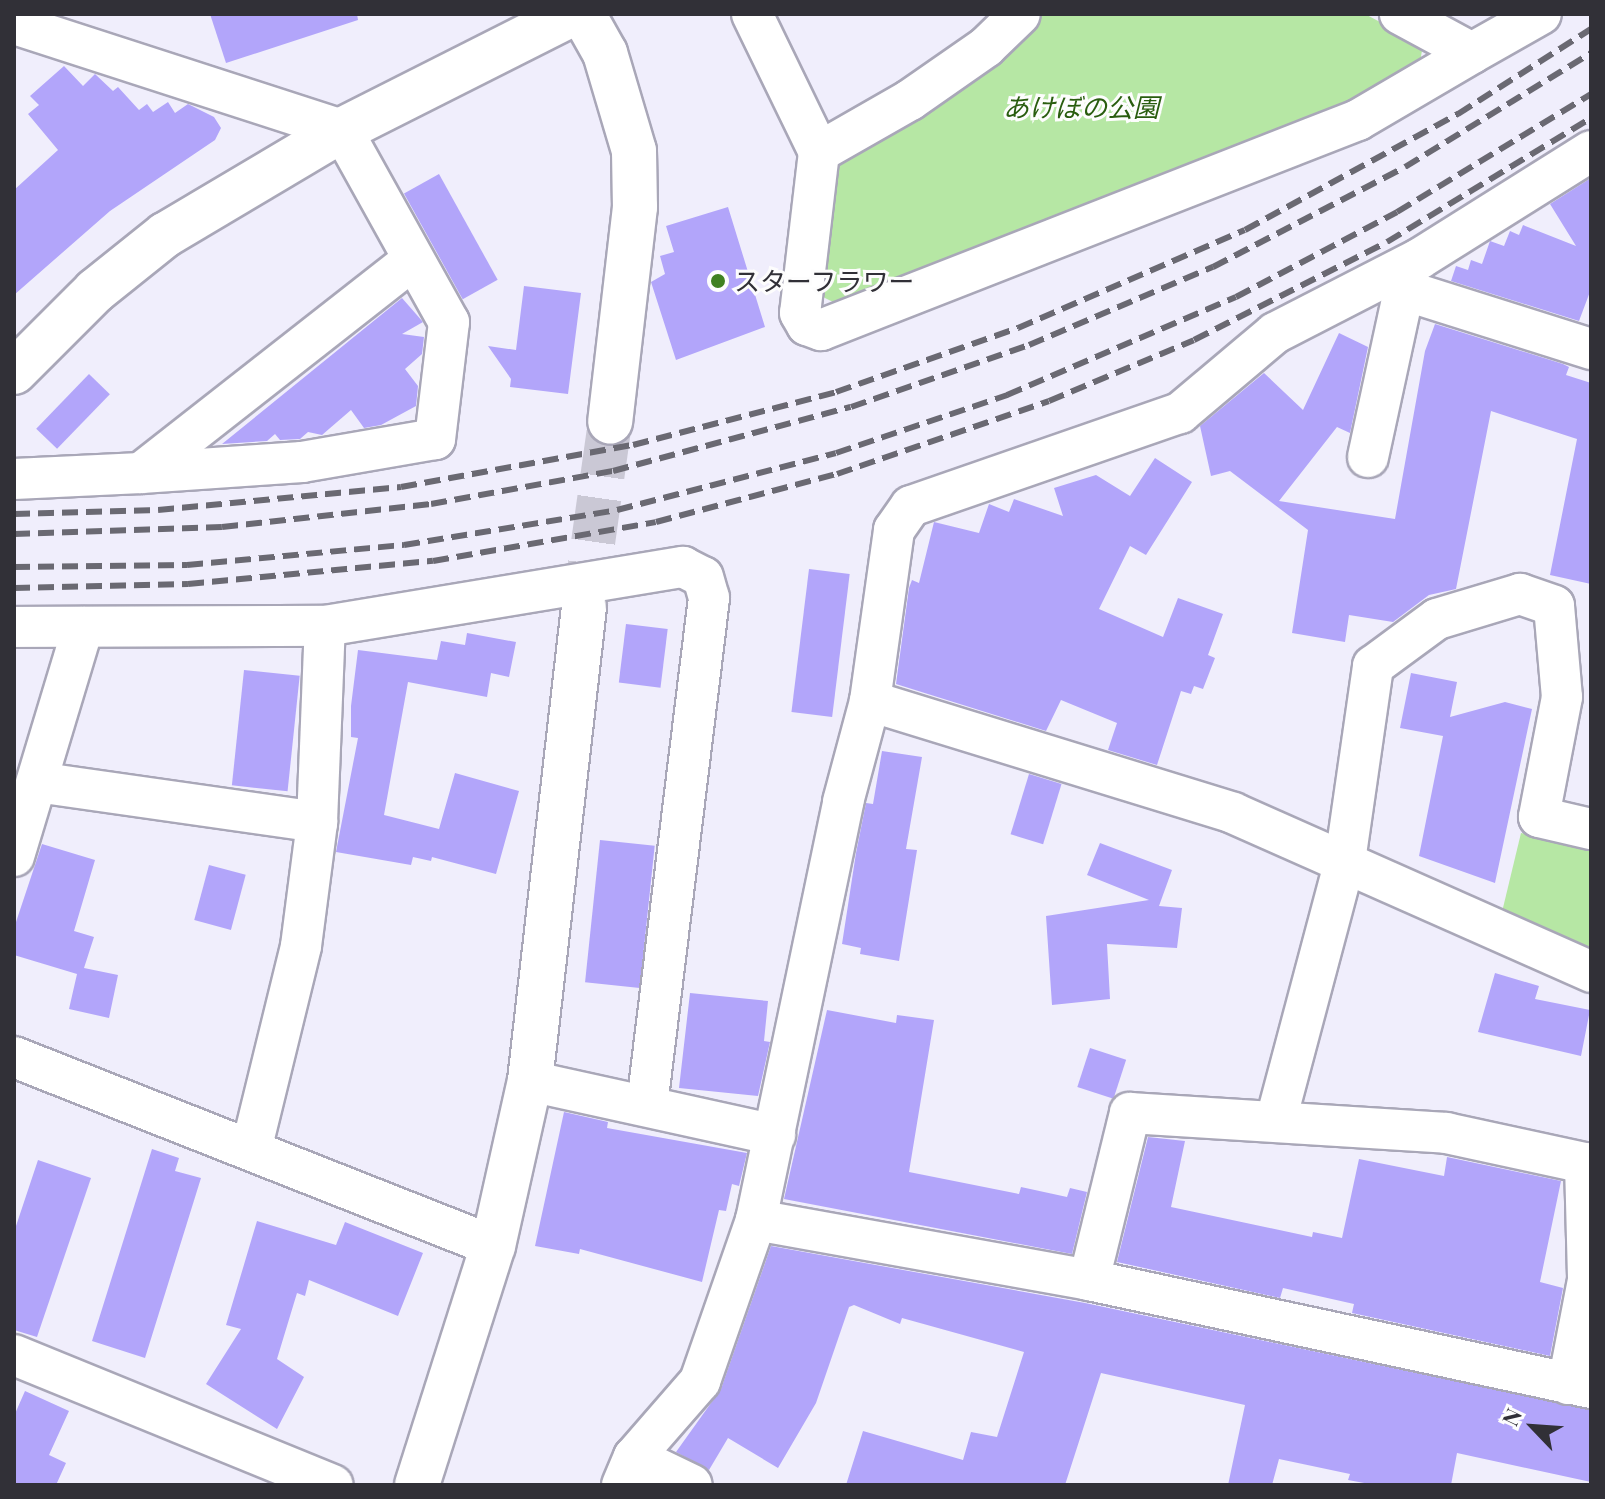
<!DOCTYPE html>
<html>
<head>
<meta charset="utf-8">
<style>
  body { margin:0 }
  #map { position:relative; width:1605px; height:1499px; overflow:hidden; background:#f0eefc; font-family:"Playfair Display","Noto Sans JP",serif }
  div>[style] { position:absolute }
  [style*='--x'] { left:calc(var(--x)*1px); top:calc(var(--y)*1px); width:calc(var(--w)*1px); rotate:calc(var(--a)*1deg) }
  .green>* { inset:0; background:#b6e7a4 }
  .building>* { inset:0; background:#b2a5fa; transform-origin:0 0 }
  .tertiary-tunnel>* { height:44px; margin-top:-22px; transform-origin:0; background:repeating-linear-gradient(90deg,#cac8d5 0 44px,transparent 0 66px) }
  .roads { filter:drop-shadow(2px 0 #a9a7b8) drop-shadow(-2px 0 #a9a7b8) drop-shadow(0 2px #a9a7b8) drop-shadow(0 -2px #a9a7b8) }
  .minor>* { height:40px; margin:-20px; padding:0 20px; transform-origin:20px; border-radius:20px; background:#fff }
  .tertiary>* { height:44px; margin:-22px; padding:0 22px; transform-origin:22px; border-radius:22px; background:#fff }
  .rail>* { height:6px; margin-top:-3px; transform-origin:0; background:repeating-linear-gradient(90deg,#6a6972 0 16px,transparent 0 24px) }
  .dots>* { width:22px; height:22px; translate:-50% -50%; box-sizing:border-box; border:4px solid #fdfdfd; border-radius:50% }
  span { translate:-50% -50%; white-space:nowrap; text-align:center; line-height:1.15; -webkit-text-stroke:6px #fdfdfd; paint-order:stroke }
  .park-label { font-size:26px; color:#295d0f; font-style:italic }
  .poi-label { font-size:26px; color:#313037 }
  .left { translate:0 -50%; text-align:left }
  .frame { position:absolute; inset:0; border:16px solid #313037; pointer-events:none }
  .north { position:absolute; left:1493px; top:1387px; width:80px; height:80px; -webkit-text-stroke:6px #fdfdfd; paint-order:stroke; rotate:295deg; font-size:22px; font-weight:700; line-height:32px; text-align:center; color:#313037 }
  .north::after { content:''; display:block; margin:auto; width:28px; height:36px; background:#313037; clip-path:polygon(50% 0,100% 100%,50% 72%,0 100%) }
</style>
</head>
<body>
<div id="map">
  <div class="green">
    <i style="clip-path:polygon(1040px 14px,1365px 14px,1423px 45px,1420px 62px,1317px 117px,833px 302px,821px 296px,834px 170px,849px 154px,1003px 55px)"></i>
    <i style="clip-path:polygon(1521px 833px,1591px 848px,1591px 953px,1502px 912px)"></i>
  </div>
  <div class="building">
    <i style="clip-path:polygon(210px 14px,357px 14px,358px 20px,226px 63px)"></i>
    <i style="clip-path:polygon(64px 66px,83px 86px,95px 74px,113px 91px,118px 87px,139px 110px,147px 104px,153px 112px,168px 102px,175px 113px,188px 104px,214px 117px,221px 128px,215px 140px,110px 211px,14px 295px,14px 190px,58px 150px,28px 114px,39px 105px,30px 96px)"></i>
    <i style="left:439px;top:174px;width:121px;height:40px;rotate:61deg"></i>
    <i style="clip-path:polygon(1591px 178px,1591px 289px,1579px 321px,1451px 281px,1456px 266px,1468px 270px,1471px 260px,1482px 264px,1490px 241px,1504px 246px,1510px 231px,1519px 235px,1523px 225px,1576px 246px,1550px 204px)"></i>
    <i style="clip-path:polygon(728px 207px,765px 327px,676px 360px,651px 282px,665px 274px,660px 256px,674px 252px,666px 226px)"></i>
    <i style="clip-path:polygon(524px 286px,581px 293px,568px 394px,510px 387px,511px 379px,488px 346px,516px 350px)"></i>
    <i style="clip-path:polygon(402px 298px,423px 322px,402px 334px,424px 337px,422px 354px,405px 369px,418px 386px,416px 406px,381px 425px,364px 428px,351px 410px,322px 435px,308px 432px,300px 439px,280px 440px,275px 434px,267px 441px,222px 444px)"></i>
    <i style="clip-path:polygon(1435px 324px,1563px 364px,1569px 367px,1566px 375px,1591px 383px,1591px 584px,1550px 575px,1577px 439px,1491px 411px,1456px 589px,1429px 595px,1393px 622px,1349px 615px,1345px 642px,1292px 633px,1308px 530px,1230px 471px,1211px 476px,1200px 426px,1264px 373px,1303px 410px,1339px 333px,1368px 347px,1350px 433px,1337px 427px,1279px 501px,1395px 519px,1425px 351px)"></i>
    <i style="left:89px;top:374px;width:29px;height:76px;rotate:44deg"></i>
    <i style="clip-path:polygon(1155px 458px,1192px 482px,1146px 555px,1130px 546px,1099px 609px,1163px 637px,1178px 598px,1223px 614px,1208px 655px,1215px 658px,1203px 689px,1194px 686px,1191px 694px,1181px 691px,1157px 765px,1108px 750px,1117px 723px,1061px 700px,1046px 731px,896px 684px,909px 588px,912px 580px,919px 583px,934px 522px,979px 533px,989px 504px,1009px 512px,1014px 499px,1063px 516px,1054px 488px,1096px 475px,1130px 496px)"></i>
    <i style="left:809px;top:569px;width:41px;height:144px;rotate:7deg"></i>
    <i style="left:626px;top:624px;width:42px;height:59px;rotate:7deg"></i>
    <i style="clip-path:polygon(467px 633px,516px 642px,509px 677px,491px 673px,487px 697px,408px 682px,384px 815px,439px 829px,455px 773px,519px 791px,496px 874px,432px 857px,431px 861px,413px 857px,411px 865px,336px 852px,358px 738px,351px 737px,351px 706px,358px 650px,437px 660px,441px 641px,465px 645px)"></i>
    <i style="left:244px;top:670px;width:56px;height:116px;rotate:6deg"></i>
    <i style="clip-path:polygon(1411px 673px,1457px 682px,1450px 717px,1505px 702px,1532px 709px,1495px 883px,1419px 856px,1443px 736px,1400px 728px)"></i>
    <i style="clip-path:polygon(882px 751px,922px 757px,906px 849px,917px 850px,899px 961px,860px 954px,861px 948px,842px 944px,856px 853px,866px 803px,873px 804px)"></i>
    <i style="left:1029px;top:774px;width:34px;height:63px;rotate:17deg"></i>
    <i style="left:600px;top:840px;width:55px;height:143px;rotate:6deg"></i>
    <i style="clip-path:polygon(1100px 843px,1172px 870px,1159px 906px,1182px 908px,1177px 948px,1107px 944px,1110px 999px,1052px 1005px,1046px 916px,1149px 900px,1087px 875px)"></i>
    <i style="clip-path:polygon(42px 844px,95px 860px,74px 931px,94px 937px,84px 968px,118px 975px,109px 1018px,69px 1009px,77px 974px,14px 955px,14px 928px)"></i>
    <i style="left:209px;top:865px;width:38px;height:57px;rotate:15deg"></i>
    <i style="clip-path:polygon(1495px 973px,1539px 986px,1535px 999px,1590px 1010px,1581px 1056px,1478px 1032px)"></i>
    <i style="clip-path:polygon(690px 993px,768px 1001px,764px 1041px,770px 1042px,758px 1096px,679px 1088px)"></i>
    <i style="clip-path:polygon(827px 1010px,896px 1023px,897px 1015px,934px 1020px,909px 1172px,1019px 1194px,1021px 1187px,1067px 1197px,1070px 1188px,1087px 1192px,1072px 1254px,784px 1199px)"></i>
    <i style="left:1090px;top:1048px;width:38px;height:41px;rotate:18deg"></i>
    <i style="clip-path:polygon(564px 1112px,608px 1122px,607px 1128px,747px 1153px,739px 1186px,732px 1184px,726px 1211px,719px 1210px,702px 1282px,580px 1249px,579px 1254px,535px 1246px)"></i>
    <i style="clip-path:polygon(1148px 1137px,1185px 1141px,1171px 1207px,1312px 1237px,1313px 1232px,1342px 1238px,1359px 1159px,1444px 1176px,1447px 1157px,1561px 1181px,1540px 1282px,1563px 1288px,1550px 1356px,1352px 1313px,1354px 1304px,1283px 1288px,1280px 1298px,1117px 1262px)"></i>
    <i style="clip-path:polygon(152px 1149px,179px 1158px,175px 1171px,201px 1178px,145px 1358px,92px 1341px)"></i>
    <i style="clip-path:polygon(38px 1160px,91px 1178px,37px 1337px,14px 1330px,14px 1232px)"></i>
    <i style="clip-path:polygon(257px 1221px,336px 1245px,345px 1222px,423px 1253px,398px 1316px,309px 1280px,305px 1296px,297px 1293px,277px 1359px,304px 1377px,277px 1429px,206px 1384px,241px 1329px,226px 1325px)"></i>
    <i style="clip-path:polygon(771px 1246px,1085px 1303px,1591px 1410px,1591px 1482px,1457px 1453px,1451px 1485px,1375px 1485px,1348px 1480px,1350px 1474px,1279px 1459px,1272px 1485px,1228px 1485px,1245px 1405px,1101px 1373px,1065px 1485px,846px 1485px,863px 1431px,963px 1460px,971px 1432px,997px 1437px,1024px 1352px,902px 1318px,900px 1324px,854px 1305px,849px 1307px,816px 1403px,778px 1468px,728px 1438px,709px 1470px,676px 1452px,721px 1389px)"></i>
    <i style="clip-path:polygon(25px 1391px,69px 1411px,49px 1455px,66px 1463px,56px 1485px,14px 1485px,14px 1416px)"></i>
  </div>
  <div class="tertiary-tunnel">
    <i style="--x:584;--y:607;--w:187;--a:-82"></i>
  </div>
  <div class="roads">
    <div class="minor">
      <i style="--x:752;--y:14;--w:153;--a:64.1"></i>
      <i style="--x:819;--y:152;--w:162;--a:96.7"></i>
      <i style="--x:800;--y:313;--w:14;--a:60"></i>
      <i style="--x:807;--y:325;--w:15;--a:20"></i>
      <i style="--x:821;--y:330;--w:577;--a:-21.36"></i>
      <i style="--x:1358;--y:120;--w:132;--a:-30.4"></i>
      <i style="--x:1472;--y:53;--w:82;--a:-151.6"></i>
      <i style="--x:14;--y:24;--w:345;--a:17.9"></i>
      <i style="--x:342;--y:130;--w:220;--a:60.9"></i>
      <i style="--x:449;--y:322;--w:118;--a:96.8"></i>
      <i style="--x:435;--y:439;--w:135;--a:170.2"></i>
      <i style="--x:302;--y:462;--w:161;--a:176.1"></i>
      <i style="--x:1472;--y:53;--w:79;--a:-29.5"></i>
      <i style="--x:819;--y:152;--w:105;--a:-29.7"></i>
      <i style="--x:910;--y:100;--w:93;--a:-34.9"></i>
      <i style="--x:986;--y:47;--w:47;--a:-44.1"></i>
      <i style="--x:1391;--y:274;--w:21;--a:51"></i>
      <i style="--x:1404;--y:290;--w:196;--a:17.5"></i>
      <i style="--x:1368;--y:457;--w:171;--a:-77.8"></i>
      <i style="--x:14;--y:479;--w:127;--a:-2.7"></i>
      <i style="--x:141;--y:473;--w:345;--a:-38.1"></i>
      <i style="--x:14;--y:627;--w:311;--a:-0.2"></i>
      <i style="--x:325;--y:626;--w:363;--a:-9.4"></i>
      <i style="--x:683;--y:567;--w:22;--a:27"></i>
      <i style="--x:703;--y:577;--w:22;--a:74"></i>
      <i style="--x:709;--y:598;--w:511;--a:96.97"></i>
      <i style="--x:870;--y:701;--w:380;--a:17.1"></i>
      <i style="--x:1233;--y:813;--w:392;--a:23.9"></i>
      <i style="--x:37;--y:782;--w:283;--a:8.1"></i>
      <i style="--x:14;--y:856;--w:239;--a:-73.2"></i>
      <i style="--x:14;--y:1057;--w:515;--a:21.53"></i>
      <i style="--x:530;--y:1081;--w:251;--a:12.4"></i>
      <i style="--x:1276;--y:1120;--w:268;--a:-75.1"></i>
      <i style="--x:1345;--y:861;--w:197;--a:-81.8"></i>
      <i style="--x:1373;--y:666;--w:79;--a:-36.3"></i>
      <i style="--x:1437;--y:619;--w:87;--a:-16.8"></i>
      <i style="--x:1520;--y:594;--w:36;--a:19"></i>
      <i style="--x:1554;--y:606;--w:91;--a:85"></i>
      <i style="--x:1562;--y:697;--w:122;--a:100.9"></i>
      <i style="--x:1539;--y:817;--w:53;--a:13"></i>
      <i style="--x:251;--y:1150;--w:210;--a:-76.2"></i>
      <i style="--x:301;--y:946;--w:125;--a:-82.6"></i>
      <i style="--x:317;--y:822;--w:196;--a:-87.7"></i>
      <i style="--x:756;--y:1220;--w:338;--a:10.2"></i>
      <i style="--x:1089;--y:1280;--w:513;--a:12.14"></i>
      <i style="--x:1089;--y:1280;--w:172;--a:-76.2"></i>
      <i style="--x:1130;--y:1113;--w:317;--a:3.6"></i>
      <i style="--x:1446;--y:1133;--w:142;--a:12.2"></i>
      <i style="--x:1585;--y:1163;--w:117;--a:88.5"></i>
      <i style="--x:1588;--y:1280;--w:106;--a:100.9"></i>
      <i style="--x:14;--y:1355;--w:344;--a:22.2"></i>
      <i style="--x:634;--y:1457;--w:64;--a:25.8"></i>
      <i style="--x:622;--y:1485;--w:30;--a:-67"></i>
      <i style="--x:634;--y:1457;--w:101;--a:-49"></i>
      <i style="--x:700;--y:1381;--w:170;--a:-70.8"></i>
      <i style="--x:756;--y:1220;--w:427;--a:-78.2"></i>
      <i style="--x:843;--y:802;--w:105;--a:-75"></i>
      <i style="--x:870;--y:701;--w:173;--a:-82"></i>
      <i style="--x:894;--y:530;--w:29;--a:-55"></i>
      <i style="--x:911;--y:506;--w:285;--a:-19.1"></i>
      <i style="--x:1180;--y:413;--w:124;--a:-40.1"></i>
      <i style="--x:1275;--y:333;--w:162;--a:-27.2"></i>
      <i style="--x:1419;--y:259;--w:203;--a:-32.1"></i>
    </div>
    <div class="tertiary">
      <i style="--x:583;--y:14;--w:45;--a:60.6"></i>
      <i style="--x:605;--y:53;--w:102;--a:73.5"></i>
      <i style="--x:634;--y:151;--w:56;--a:89"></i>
      <i style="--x:635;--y:207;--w:216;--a:96.6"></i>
      <i style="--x:14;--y:372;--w:115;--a:-45"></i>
      <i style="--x:95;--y:291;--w:90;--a:-38.7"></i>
      <i style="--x:165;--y:235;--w:206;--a:-30.7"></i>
      <i style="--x:342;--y:130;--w:258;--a:-26.8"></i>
      <i style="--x:417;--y:1485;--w:251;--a:-72.4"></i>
      <i style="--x:493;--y:1246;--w:169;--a:-77.4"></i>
      <i style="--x:530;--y:1081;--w:477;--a:-83.5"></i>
    </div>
  </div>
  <div class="rail">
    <i style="--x:14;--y:514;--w:144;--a:-1.6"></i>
    <i style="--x:158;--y:510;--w:244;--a:-5.4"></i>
    <i style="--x:401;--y:487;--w:236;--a:-10.3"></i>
    <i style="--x:633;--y:445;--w:210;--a:-14.6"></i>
    <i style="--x:836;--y:392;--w:193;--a:-19.4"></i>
    <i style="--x:1018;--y:328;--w:247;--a:-23.4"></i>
    <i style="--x:1245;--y:230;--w:243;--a:-28.6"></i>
    <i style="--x:1458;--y:114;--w:158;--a:-32.6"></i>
    <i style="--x:14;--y:534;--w:208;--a:-1.9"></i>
    <i style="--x:222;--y:527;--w:210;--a:-6.3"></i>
    <i style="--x:431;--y:504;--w:185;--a:-10.3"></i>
    <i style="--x:613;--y:471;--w:246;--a:-15.1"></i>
    <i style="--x:851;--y:407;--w:188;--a:-19.2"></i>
    <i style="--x:1029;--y:345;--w:200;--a:-23"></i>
    <i style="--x:1213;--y:267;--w:216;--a:-27.5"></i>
    <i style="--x:1405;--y:167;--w:218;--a:-31.5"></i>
    <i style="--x:14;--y:567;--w:173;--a:-0.7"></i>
    <i style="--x:187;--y:565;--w:218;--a:-5.3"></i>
    <i style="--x:404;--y:545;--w:216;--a:-9.3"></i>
    <i style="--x:617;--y:510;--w:226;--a:-14.6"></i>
    <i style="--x:836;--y:453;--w:181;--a:-18.7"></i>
    <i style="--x:1007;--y:395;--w:249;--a:-23.2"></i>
    <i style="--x:1236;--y:297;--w:182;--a:-27.8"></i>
    <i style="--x:1397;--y:212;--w:227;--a:-31.3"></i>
    <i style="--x:14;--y:588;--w:174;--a:-1.3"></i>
    <i style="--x:188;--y:584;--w:246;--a:-5.4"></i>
    <i style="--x:433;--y:561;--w:226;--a:-9.9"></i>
    <i style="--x:656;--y:522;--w:187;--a:-14.9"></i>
    <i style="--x:837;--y:474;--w:224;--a:-19"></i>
    <i style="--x:1049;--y:401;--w:157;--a:-22.8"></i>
    <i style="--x:1194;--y:340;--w:216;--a:-26.9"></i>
    <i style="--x:1387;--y:242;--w:239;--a:-31.3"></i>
  </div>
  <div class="dots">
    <i style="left:718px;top:281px;background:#408122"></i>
  </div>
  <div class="park-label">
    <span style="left:1081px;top:107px">あけぼの公園</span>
  </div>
  <div class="poi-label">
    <span class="left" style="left:734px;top:281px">スターフラワー</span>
  </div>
  <div class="frame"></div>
  <div class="north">N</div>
</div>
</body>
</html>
